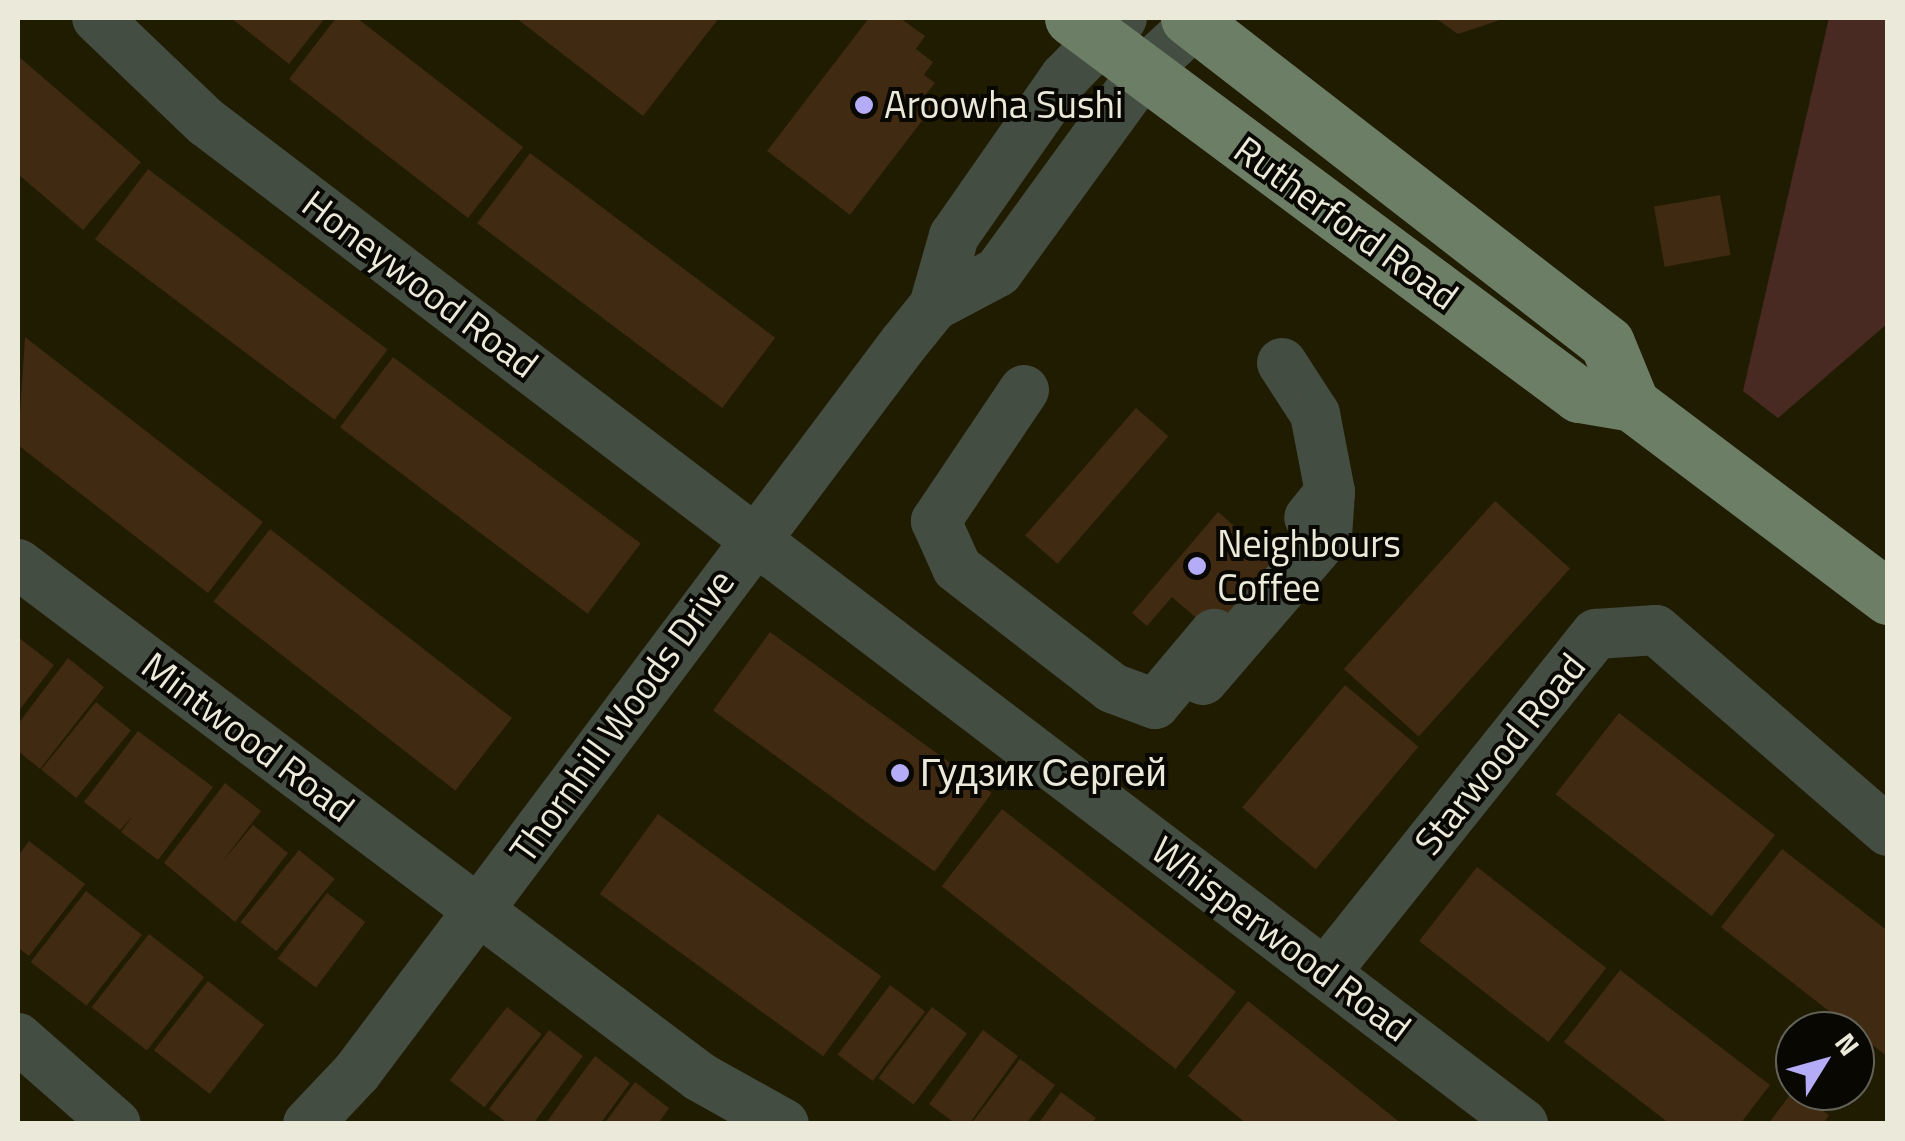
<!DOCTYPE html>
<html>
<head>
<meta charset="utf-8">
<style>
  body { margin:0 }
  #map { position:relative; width:1905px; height:1141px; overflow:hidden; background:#201c02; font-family:"Titillium Web",sans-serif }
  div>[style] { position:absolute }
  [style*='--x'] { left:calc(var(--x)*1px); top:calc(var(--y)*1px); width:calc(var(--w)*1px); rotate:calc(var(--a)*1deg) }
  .green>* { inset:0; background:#492a23 }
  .building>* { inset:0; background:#402a11; transform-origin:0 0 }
  .minor>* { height:50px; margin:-25px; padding:0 25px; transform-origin:25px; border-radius:25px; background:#444d41 }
  .major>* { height:55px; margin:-27.5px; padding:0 27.5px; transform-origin:27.5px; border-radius:27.5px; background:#6c7e65 }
  .dots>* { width:28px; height:28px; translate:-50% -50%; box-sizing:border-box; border:5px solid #080701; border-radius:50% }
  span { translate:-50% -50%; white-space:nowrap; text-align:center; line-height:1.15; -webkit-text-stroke:8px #080701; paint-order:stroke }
  .poi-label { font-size:38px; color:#ebeada }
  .left { translate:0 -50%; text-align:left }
  .street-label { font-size:38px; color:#ebeada }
  .frame { position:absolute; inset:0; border:20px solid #ebeada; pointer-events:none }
  .north { position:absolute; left:1775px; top:1011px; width:100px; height:100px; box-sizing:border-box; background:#080701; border:2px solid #636258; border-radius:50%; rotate:53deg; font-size:28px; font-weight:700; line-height:40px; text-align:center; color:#ebeada }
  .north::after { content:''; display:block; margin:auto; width:35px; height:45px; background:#b5acf8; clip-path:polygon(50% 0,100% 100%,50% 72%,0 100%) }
</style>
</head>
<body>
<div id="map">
  <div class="green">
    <i style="clip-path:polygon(1829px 18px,1887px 18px,1887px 324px,1778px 418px,1743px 391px)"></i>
  </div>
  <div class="building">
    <i style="clip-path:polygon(231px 18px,325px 18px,289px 64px)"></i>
    <i style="clip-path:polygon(336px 18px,357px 18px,523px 147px,468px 218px,289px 79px)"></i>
    <i style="clip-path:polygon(516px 18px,719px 18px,643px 116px)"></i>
    <i style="clip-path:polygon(869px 18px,900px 18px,925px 36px,916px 49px,933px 62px,924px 75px,935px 83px,924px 97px,934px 105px,850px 215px,767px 151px)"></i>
    <i style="clip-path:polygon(1435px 18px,1506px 18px,1458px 34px)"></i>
    <i style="clip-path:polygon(18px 56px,141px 162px,83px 230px,18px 174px)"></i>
    <i style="left:530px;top:153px;width:307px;height:88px;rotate:37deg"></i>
    <i style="left:148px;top:169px;width:300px;height:88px;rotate:37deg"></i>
    <i style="left:1720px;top:195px;width:61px;height:67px;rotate:80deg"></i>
    <i style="clip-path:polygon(25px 337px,263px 522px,208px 593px,18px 445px)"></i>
    <i style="left:393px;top:357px;width:310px;height:88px;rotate:37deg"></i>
    <i style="left:1136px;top:408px;width:43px;height:169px;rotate:41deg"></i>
    <i style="left:1495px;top:501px;width:101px;height:226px;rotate:42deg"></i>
    <i style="clip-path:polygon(1218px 512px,1286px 571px,1224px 642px,1172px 597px,1147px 626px,1132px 613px)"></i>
    <i style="left:270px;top:529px;width:307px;height:92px;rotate:38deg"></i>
    <i style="left:770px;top:632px;width:274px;height:97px;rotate:36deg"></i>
    <i style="clip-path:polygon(18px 637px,54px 665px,18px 712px)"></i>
    <i style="clip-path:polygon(68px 658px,104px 687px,40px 769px,18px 751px,18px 724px)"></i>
    <i style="left:1345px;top:685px;width:96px;height:160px;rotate:40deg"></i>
    <i style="left:96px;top:702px;width:45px;height:87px;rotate:39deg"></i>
    <i style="left:1619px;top:713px;width:198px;height:103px;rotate:38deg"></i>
    <i style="clip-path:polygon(138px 731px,213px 787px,158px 860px,121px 832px,132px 817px,120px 830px,84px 802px)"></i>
    <i style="clip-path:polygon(225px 783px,261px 811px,222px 862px,253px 825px,288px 853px,235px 922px,164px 863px)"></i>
    <i style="left:1002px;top:809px;width:297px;height:98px;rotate:38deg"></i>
    <i style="left:658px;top:814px;width:276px;height:99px;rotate:36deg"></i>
    <i style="clip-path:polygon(29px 841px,85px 884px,29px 956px,18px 948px,18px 856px)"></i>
    <i style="clip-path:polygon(1782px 849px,1888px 931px,1888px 1057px,1721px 927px)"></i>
    <i style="left:299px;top:850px;width:46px;height:93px;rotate:39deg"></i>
    <i style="left:1477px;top:867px;width:164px;height:94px;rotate:38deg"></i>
    <i style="left:86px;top:891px;width:71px;height:90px;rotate:38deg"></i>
    <i style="left:327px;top:893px;width:48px;height:82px;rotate:37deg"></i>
    <i style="left:149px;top:934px;width:70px;height:93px;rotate:38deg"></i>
    <i style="clip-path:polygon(1620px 970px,1770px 1085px,1740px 1124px,1670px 1124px,1564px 1042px)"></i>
    <i style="left:208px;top:981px;width:71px;height:88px;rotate:38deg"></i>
    <i style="left:890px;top:985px;width:44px;height:87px;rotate:37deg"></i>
    <i style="clip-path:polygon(1248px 1001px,1402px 1124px,1247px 1124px,1188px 1076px)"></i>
    <i style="left:507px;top:1007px;width:44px;height:93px;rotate:38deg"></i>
    <i style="left:932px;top:1007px;width:44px;height:89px;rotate:37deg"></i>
    <i style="clip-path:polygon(549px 1030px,583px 1056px,533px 1124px,509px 1124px,489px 1109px)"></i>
    <i style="clip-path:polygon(983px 1030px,1018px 1056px,969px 1124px,956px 1124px,929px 1104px)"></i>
    <i style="clip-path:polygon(595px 1056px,630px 1083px,600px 1124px,545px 1124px)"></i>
    <i style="clip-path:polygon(1020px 1059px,1055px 1085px,1026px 1124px,971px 1124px)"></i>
    <i style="clip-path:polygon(635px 1082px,669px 1108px,658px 1124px,604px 1124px)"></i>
    <i style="clip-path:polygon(1793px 1091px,1829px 1115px,1823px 1124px,1768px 1124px)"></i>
    <i style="clip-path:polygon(1061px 1092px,1096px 1118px,1091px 1124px,1038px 1124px)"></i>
  </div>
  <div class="minor">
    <i style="--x:97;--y:18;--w:151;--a:43.7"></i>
    <i style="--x:206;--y:122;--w:1655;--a:37.26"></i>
    <i style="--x:934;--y:306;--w:73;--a:-74.1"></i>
    <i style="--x:954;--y:236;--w:194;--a:-55.1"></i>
    <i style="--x:1065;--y:77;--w:82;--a:-46"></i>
    <i style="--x:1282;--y:363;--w:61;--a:57.1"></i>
    <i style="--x:1315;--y:414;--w:79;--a:79.1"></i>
    <i style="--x:1330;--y:492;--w:33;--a:129"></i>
    <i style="--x:1024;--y:390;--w:158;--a:123.9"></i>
    <i style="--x:936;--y:521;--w:51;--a:65.9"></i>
    <i style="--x:957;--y:568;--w:196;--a:37.7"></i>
    <i style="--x:1112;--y:688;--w:46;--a:20.4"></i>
    <i style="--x:1155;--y:704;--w:92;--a:-49.9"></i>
    <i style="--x:18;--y:564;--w:853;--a:36.95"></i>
    <i style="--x:700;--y:1077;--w:96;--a:29.2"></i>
    <i style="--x:1203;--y:680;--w:190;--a:-49.3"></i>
    <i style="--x:1327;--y:536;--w:44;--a:-86.1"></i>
    <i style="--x:1325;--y:973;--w:434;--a:-51.4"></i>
    <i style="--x:1596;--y:634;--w:60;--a:-3.8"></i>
    <i style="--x:1656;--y:630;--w:307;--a:40.9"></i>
    <i style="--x:18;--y:1038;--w:130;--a:41.3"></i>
    <i style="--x:308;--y:1124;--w:71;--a:-46.7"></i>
    <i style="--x:357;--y:1072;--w:911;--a:-53.12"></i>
    <i style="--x:904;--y:343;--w:48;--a:-51"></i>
    <i style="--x:934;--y:306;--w:72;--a:-28"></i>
    <i style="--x:998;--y:272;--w:248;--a:-54"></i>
    <i style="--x:1144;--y:71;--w:78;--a:-42.9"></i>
  </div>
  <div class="major">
    <i style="--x:1072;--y:18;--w:632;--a:36.63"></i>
    <i style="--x:1579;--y:395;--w:54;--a:9.6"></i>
    <i style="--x:1632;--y:404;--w:321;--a:37"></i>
    <i style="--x:1188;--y:18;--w:530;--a:37.8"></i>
    <i style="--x:1607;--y:343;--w:66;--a:67.7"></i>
  </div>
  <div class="dots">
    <i style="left:864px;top:105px;background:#b5acf8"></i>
    <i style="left:1197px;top:566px;background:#b5acf8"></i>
    <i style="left:900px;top:773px;background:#b5acf8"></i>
  </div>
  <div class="poi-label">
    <span class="left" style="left:884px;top:105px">Aroowha Sushi</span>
    <span class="left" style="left:1217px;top:566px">Neighbours<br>Coffee</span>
    <span class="left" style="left:920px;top:773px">Гудзик Сергей</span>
  </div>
  <div class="street-label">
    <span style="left:1346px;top:223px;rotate:36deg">Rutherford Road</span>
    <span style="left:420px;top:284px;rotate:37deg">Honeywood Road</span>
    <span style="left:622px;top:716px;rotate:-54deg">Thornhill Woods Drive</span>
    <span style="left:248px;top:737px;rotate:37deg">Mintwood Road</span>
    <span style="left:1500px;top:754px;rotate:-51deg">Starwood Road</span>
    <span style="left:1281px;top:939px;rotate:37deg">Whisperwood Road</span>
  </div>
  <div class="frame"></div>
  <div class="north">N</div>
</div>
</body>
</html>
